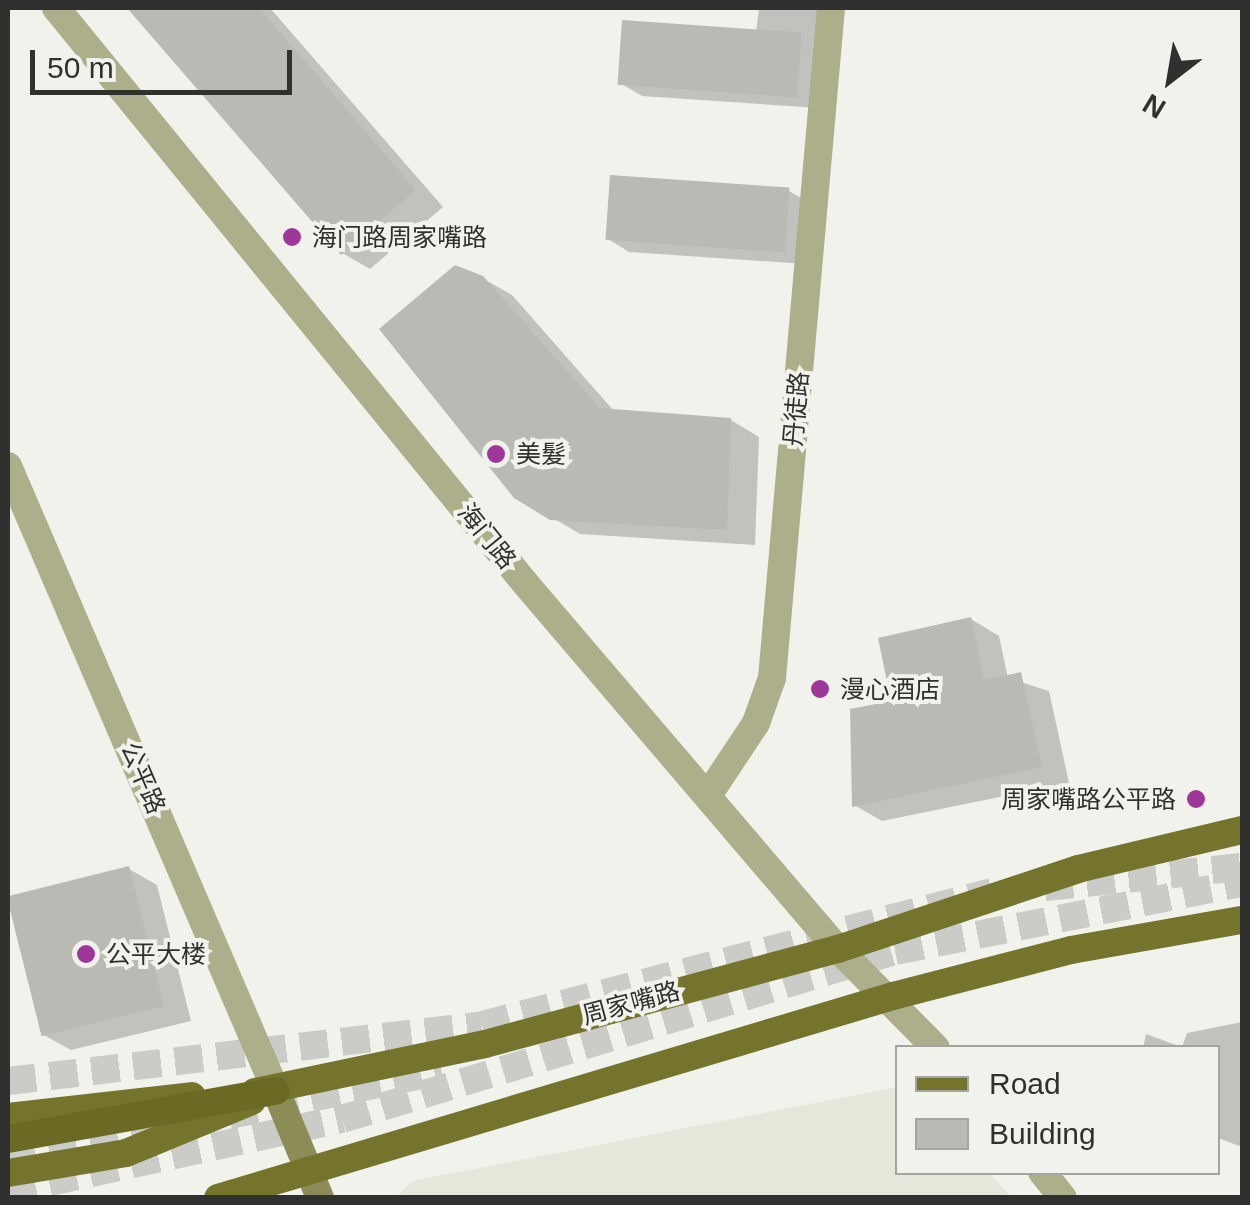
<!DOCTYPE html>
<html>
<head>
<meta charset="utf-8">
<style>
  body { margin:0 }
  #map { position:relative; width:1250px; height:1205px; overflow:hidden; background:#f2f2ed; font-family:Helvetica,"Noto Sans SC",sans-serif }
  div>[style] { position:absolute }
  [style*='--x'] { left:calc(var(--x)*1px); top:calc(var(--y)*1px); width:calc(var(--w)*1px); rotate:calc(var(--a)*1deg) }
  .built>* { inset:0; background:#e6e7da }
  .shadow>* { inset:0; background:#0003 }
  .building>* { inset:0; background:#babab5; transform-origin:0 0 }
  .trunk-tunnel>* { height:28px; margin-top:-14px; transform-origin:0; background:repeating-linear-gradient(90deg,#cbcbc7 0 28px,transparent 0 42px) }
  .minor>* { height:28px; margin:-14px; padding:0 14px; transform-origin:14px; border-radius:14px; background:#adae8a }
  .tertiary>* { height:28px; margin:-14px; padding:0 14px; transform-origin:14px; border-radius:14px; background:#adae8a }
  .secondary>* { height:28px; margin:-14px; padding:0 14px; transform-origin:14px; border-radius:14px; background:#8c8d56 }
  .primary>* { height:28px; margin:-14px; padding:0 14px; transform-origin:14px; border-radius:14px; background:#74742d }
  .trunk>* { height:28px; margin:-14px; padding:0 14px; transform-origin:14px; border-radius:14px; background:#6a6a24 }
  .dots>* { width:28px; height:28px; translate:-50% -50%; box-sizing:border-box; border:5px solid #f2f2ed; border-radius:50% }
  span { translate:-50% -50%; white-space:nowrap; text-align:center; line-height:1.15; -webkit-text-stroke:8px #f2f2ed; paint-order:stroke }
  .poi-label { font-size:25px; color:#30302e }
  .left { translate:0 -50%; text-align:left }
  .right { translate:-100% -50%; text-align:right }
  .street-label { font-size:25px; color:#30302e }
  .frame { position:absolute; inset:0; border:10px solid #30302e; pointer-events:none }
  .legend { position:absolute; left:895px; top:1045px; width:325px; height:130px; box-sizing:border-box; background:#f2f2ed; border:2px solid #a4a4a1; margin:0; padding:12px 18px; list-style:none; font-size:30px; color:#30302e }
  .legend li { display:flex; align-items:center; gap:20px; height:50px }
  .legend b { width:50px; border:2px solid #a4a4a1 }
  .north { position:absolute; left:1120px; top:30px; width:100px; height:100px; -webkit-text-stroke:8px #f2f2ed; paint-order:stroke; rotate:211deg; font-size:28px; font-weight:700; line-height:40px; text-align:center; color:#30302e }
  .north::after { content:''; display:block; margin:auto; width:35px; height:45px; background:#30302e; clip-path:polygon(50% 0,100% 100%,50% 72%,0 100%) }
  .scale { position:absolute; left:30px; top:50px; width:262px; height:45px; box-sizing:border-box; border:5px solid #30302e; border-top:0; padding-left:12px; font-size:30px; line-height:35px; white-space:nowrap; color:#30302e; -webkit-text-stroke:8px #f2f2ed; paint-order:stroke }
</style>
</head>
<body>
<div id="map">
  <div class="built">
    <i style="clip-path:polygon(897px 1087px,898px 1172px,989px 1173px,1011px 1197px,397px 1197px,412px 1181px)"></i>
  </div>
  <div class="shadow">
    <i style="clip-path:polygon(130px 8px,270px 8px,443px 207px,370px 269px,342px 253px)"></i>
    <i style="clip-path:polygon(759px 8px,825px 8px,819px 108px,642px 96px,620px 83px,756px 32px)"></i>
    <i style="clip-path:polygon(789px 191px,810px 203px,806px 264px,629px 252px,608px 239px)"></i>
    <i style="clip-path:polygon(482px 278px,512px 295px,614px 411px,731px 420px,759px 437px,755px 545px,580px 534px,516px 496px)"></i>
    <i style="clip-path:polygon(971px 619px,999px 636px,1008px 678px,1049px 691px,1069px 783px,882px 821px,854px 805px,894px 703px)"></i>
    <i style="clip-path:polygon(129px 869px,157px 885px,191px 1021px,71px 1050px,42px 1034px)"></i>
    <i style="clip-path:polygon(1242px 1022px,1242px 1147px,1218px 1138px,1218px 1048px,1143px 1048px,1146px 1034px,1182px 1047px,1187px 1033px)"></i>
  </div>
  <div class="building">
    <i style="clip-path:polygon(127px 8px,259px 8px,416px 190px,341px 255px)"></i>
    <i style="left:622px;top:20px;width:180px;height:65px;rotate:4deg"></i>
    <i style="left:610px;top:175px;width:180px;height:65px;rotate:4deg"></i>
    <i style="clip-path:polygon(455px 265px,483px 276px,600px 408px,731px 418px,727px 530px,550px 520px,514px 498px,379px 329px)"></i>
    <i style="clip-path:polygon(971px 617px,984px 680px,1021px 672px,1042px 767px,852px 807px,850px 709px,891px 701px,878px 638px)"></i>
    <i style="left:129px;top:866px;width:144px;height:126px;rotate:76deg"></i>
  </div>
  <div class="trunk-tunnel">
    <i style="--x:1045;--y:887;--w:198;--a:-5.8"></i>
    <i style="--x:8;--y:1081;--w:477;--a:-6.7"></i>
    <i style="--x:482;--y:1025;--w:527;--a:-14.62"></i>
    <i style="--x:229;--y:1115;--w:217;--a:-11.7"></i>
    <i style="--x:8;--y:1160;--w:168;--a:-11.6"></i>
    <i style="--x:8;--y:1191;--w:342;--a:-12.2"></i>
    <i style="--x:342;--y:1119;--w:578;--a:-16.9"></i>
    <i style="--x:895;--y:951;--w:354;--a:-11.1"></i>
  </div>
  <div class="minor">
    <i style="--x:709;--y:794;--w:85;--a:-56.5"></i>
    <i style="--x:756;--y:723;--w:48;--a:-70.4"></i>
    <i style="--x:772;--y:678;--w:673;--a:-84.97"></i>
  </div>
  <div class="tertiary">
    <i style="--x:56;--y:8;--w:742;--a:50.8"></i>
    <i style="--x:525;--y:583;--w:482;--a:49.5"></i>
    <i style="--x:838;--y:949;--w:139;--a:45.3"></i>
    <i style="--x:8;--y:466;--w:680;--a:66.79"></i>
    <i style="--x:1042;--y:1172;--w:33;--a:51"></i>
  </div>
  <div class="secondary">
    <i style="--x:276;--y:1091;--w:116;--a:67.6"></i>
  </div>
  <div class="primary">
    <i style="--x:255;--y:1092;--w:235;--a:-11.8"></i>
    <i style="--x:485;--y:1044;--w:366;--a:-15.1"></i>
    <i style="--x:838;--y:949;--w:253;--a:-18.4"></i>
    <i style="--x:1078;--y:869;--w:169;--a:-13.4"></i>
    <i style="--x:8;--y:1117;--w:185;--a:-6.5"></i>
    <i style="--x:8;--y:1173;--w:120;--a:-9.6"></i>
    <i style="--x:126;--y:1153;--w:136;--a:-22.4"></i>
    <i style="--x:218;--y:1198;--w:705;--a:-16.66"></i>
    <i style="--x:893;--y:996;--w:184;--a:-14.5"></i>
    <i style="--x:1071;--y:950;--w:174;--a:-10"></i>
  </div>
  <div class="trunk">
    <i style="--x:8;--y:1139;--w:272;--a:-10.2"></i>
  </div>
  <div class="dots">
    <i style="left:292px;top:237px;background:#9e379a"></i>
    <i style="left:496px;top:454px;background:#9e379a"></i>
    <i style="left:820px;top:689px;background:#9e379a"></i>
    <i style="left:1196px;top:799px;background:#9e379a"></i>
    <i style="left:86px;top:954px;background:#9e379a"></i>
  </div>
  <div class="poi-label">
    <span class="left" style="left:312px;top:237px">海门路周家嘴路</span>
    <span class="left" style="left:516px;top:454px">美髮</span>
    <span class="left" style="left:840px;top:689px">漫心酒店</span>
    <span class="right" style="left:1176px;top:799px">周家嘴路公平路</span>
    <span class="left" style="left:106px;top:954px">公平大楼</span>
  </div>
  <div class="street-label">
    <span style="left:796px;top:409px;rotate:-85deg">丹徒路</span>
    <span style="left:487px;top:536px;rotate:51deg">海门路</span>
    <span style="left:143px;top:778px;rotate:67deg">公平路</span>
    <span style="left:631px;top:1003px;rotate:-15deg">周家嘴路</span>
  </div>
  <div class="frame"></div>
  <ul class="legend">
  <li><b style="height:12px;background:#74742d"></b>Road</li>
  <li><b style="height:28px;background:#babab5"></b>Building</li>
  </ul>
  <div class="north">N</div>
  <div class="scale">50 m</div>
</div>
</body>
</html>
